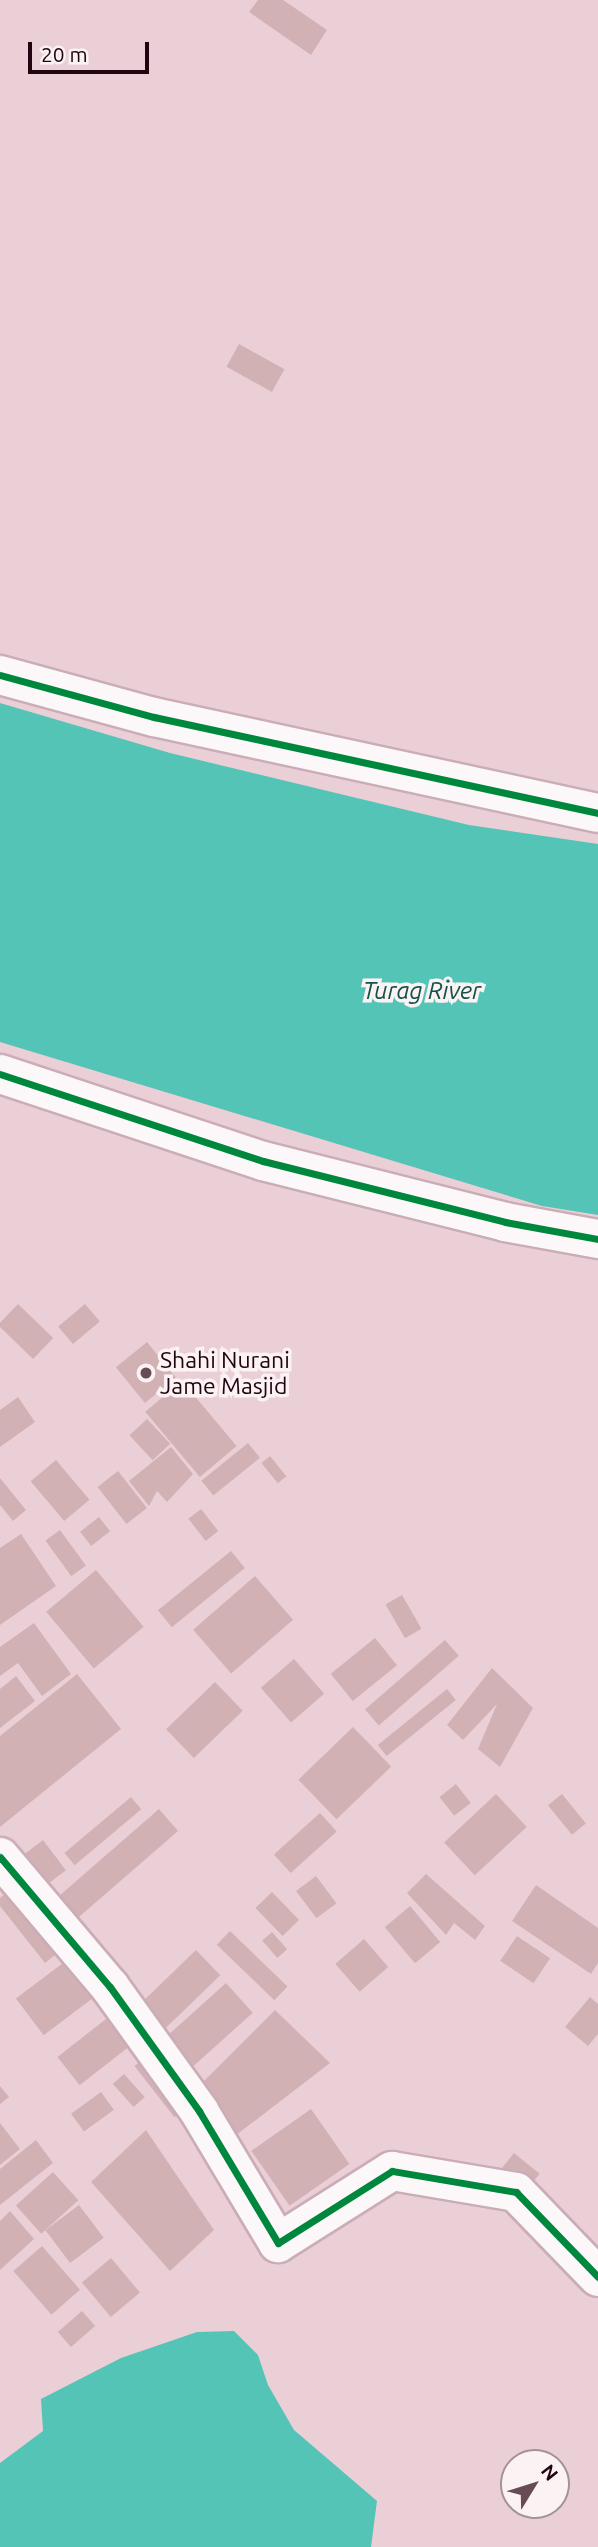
<!DOCTYPE html>
<html>
<head>
<meta charset="utf-8">
<style>
  body { margin:0 }
  #map { position:relative; width:598px; height:2547px; overflow:hidden; background:#ebcfd7; font-family:Ubuntu,sans-serif }
  div>[style] { position:absolute }
  [style*='--x'] { left:calc(var(--x)*1px); top:calc(var(--y)*1px); width:calc(var(--w)*1px); rotate:calc(var(--a)*1deg) }
  .water>* { inset:0; background:#53c4b6 }
  .building>* { inset:0; background:#d2b1b5; transform-origin:0 0 }
  .roads { filter:drop-shadow(2px 0 #caadb6) drop-shadow(-2px 0 #caadb6) drop-shadow(0 2px #caadb6) drop-shadow(0 -2px #caadb6) }
  .minor>* { height:38px; margin:-19px; padding:0 19px; transform-origin:19px; border-radius:19px; background:#fcf8f9 }
  .cycleway>* { height:7px; margin:-3.5px; padding:0 3.5px; transform-origin:3.5px; border-radius:3.5px; background:#00873e }
  .dots>* { width:19px; height:19px; translate:-50% -50%; box-sizing:border-box; border:4px solid #fbf2f4; border-radius:50% }
  span { translate:-50% -50%; white-space:nowrap; text-align:center; line-height:1.15; -webkit-text-stroke:7px #fbf2f4; paint-order:stroke }
  .poi-label { font-size:23px; color:#20040f }
  .left { translate:0 -50%; text-align:left }
  .water-label { font-size:24px; color:#135247; font-style:italic }
  .north { position:absolute; left:500px; top:2449px; width:70px; height:70px; box-sizing:border-box; background:#fbf2f4; border:2px solid #a39398; border-radius:50%; rotate:52deg; font-size:19px; font-weight:700; line-height:28px; text-align:center; color:#20040f }
  .north::after { content:''; display:block; margin:auto; width:24px; height:32px; background:#674b55; clip-path:polygon(50% 0,100% 100%,50% 72%,0 100%) }
  .scale { position:absolute; left:28px; top:42px; width:121px; height:32px; box-sizing:border-box; border:4px solid #20040f; border-top:0; padding-left:9px; font-size:21px; line-height:24px; white-space:nowrap; color:#20040f; -webkit-text-stroke:5px #fbf2f4; paint-order:stroke }
</style>
</head>
<body>
<div id="map">
  <div class="water">
    <i style="clip-path:polygon(0 703px,170px 753px,469px 825px,598px 844px,598px 1215px,542px 1206px,0 1042px)"></i>
    <i style="clip-path:polygon(234px 2331px,258px 2355px,268px 2385px,294px 2430px,377px 2501px,371px 2547px,0 2547px,0 2463px,43px 2431px,41px 2399px,121px 2358px,197px 2332px)"></i>
  </div>
  <div class="building">
    <i style="clip-path:polygon(258px 0,283px 0,327px 30px,311px 55px,249px 12px)"></i>
    <i style="left:239px;top:344px;width:52px;height:26px;rotate:29deg"></i>
    <i style="left:18px;top:1304px;width:49px;height:29px;rotate:44deg"></i>
    <i style="left:85px;top:1304px;width:23px;height:35px;rotate:50deg"></i>
    <i style="left:147px;top:1342px;width:46px;height:40px;rotate:51deg"></i>
    <i style="left:182px;top:1381px;width:85px;height:48px;rotate:50deg"></i>
    <i style="clip-path:polygon(18px 1397px,35px 1422px,0 1447px,0 1410px)"></i>
    <i style="left:147px;top:1419px;width:34px;height:24px;rotate:47deg"></i>
    <i style="left:248px;top:1443px;width:19px;height:60px;rotate:51deg"></i>
    <i style="clip-path:polygon(171px 1447px,193px 1474px,167px 1502px,157px 1491px,149px 1506px,129px 1481px)"></i>
    <i style="left:270px;top:1456px;width:26px;height:11px;rotate:51deg"></i>
    <i style="left:56px;top:1460px;width:52px;height:33px;rotate:50deg"></i>
    <i style="left:118px;top:1471px;width:47px;height:26px;rotate:52deg"></i>
    <i style="clip-path:polygon(0 1478px,26px 1510px,13px 1521px,0 1505px)"></i>
    <i style="left:201px;top:1509px;width:28px;height:16px;rotate:52deg"></i>
    <i style="left:99px;top:1517px;width:18px;height:24px;rotate:52deg"></i>
    <i style="left:60px;top:1530px;width:44px;height:18px;rotate:54deg"></i>
    <i style="clip-path:polygon(21px 1534px,56px 1586px,0 1625px,0 1548px)"></i>
    <i style="left:231px;top:1551px;width:22px;height:94px;rotate:51deg"></i>
    <i style="left:96px;top:1570px;width:74px;height:65px;rotate:50deg"></i>
    <i style="left:255px;top:1576px;width:58px;height:82px;rotate:49deg"></i>
    <i style="left:402px;top:1595px;width:39px;height:19px;rotate:60deg"></i>
    <i style="clip-path:polygon(34px 1623px,71px 1674px,42px 1696px,18px 1663px,0 1676px,0 1647px)"></i>
    <i style="left:375px;top:1638px;width:35px;height:57px;rotate:51deg"></i>
    <i style="left:445px;top:1640px;width:21px;height:106px;rotate:49deg"></i>
    <i style="left:294px;top:1659px;width:46px;height:44px;rotate:49deg"></i>
    <i style="clip-path:polygon(492px 1668px,533px 1708px,500px 1767px,478px 1749px,497px 1704px,463px 1740px,447px 1725px)"></i>
    <i style="clip-path:polygon(77px 1674px,121px 1729px,0 1827px,0 1736px)"></i>
    <i style="clip-path:polygon(16px 1676px,35px 1701px,0 1728px,0 1689px)"></i>
    <i style="left:215px;top:1682px;width:40px;height:68px;rotate:46deg"></i>
    <i style="left:447px;top:1689px;width:14px;height:89px;rotate:51deg"></i>
    <i style="left:353px;top:1727px;width:55px;height:76px;rotate:46deg"></i>
    <i style="left:456px;top:1784px;width:24px;height:21px;rotate:52deg"></i>
    <i style="left:496px;top:1794px;width:45px;height:71px;rotate:47deg"></i>
    <i style="left:562px;top:1794px;width:38px;height:18px;rotate:51deg"></i>
    <i style="left:131px;top:1797px;width:16px;height:87px;rotate:50deg"></i>
    <i style="left:159px;top:1809px;width:29px;height:142px;rotate:49deg"></i>
    <i style="left:320px;top:1813px;width:25px;height:62px;rotate:48deg"></i>
    <i style="left:43px;top:1840px;width:38px;height:26px;rotate:53deg"></i>
    <i style="clip-path:polygon(426px 1874px,485px 1926px,475px 1940px,454px 1923px,446px 1935px,407px 1893px)"></i>
    <i style="left:316px;top:1876px;width:34px;height:25px;rotate:53deg"></i>
    <i style="clip-path:polygon(17px 1884px,66px 1946px,45px 1963px,0 1906px,0 1898px)"></i>
    <i style="clip-path:polygon(536px 1885px,598px 1928px,598px 1963px,591px 1974px,512px 1921px)"></i>
    <i style="left:272px;top:1892px;width:39px;height:23px;rotate:46deg"></i>
    <i style="left:410px;top:1906px;width:47px;height:33px;rotate:50deg"></i>
    <i style="left:230px;top:1931px;width:80px;height:19px;rotate:44deg"></i>
    <i style="left:272px;top:1932px;width:23px;height:13px;rotate:49deg"></i>
    <i style="left:517px;top:1936px;width:40px;height:30px;rotate:34deg"></i>
    <i style="left:364px;top:1939px;width:37px;height:38px;rotate:49deg"></i>
    <i style="left:196px;top:1950px;width:35px;height:77px;rotate:46deg"></i>
    <i style="left:71px;top:1957px;width:46px;height:69px;rotate:53deg"></i>
    <i style="left:226px;top:1983px;width:40px;height:86px;rotate:48deg"></i>
    <i style="clip-path:polygon(590px 1997px,598px 2004px,598px 2034px,588px 2046px,565px 2027px)"></i>
    <i style="clip-path:polygon(275px 2010px,330px 2063px,235px 2136px,192px 2093px)"></i>
    <i style="left:115px;top:2012px;width:36px;height:73px;rotate:52deg"></i>
    <i style="left:151px;top:2053px;width:65px;height:21px;rotate:52deg"></i>
    <i style="left:124px;top:2074px;width:31px;height:15px;rotate:48deg"></i>
    <i style="clip-path:polygon(0 2086px,9px 2097px,0 2104px)"></i>
    <i style="left:101px;top:2092px;width:22px;height:37px;rotate:54deg"></i>
    <i style="left:311px;top:2109px;width:67px;height:73px;rotate:55deg"></i>
    <i style="clip-path:polygon(0 2123px,20px 2149px,0 2165px)"></i>
    <i style="clip-path:polygon(146px 2130px,214px 2230px,170px 2271px,91px 2182px)"></i>
    <i style="clip-path:polygon(36px 2140px,53px 2163px,0 2205px,0 2169px)"></i>
    <i style="left:514px;top:2153px;width:33px;height:19px;rotate:39deg"></i>
    <i style="left:53px;top:2172px;width:38px;height:50px;rotate:48deg"></i>
    <i style="left:79px;top:2205px;width:41px;height:42px;rotate:53deg"></i>
    <i style="clip-path:polygon(10px 2211px,34px 2239px,0 2270px,0 2221px)"></i>
    <i style="left:42px;top:2246px;width:58px;height:38px;rotate:49deg"></i>
    <i style="left:111px;top:2258px;width:45px;height:38px;rotate:50deg"></i>
    <i style="left:82px;top:2311px;width:20px;height:32px;rotate:49deg"></i>
  </div>
  <div class="roads">
    <div class="minor">
      <i style="--x:0;--y:675;--w:160;--a:15.3"></i>
      <i style="--x:154;--y:717;--w:454;--a:12.2"></i>
      <i style="--x:0;--y:1074;--w:277;--a:18.3"></i>
      <i style="--x:263;--y:1161;--w:250;--a:14.1"></i>
      <i style="--x:505;--y:1222;--w:95;--a:10.4"></i>
      <i style="--x:0;--y:1857;--w:170;--a:49.8"></i>
      <i style="--x:110;--y:1987;--w:153;--a:54.3"></i>
      <i style="--x:199;--y:2111;--w:154;--a:59.1"></i>
      <i style="--x:278;--y:2243;--w:135;--a:-32.3"></i>
      <i style="--x:392;--y:2171;--w:126;--a:9.6"></i>
      <i style="--x:516;--y:2192;--w:118;--a:46"></i>
    </div>
  </div>
  <div class="cycleway">
    <i style="--x:0;--y:675;--w:160;--a:15.3"></i>
    <i style="--x:154;--y:717;--w:454;--a:12.2"></i>
    <i style="--x:0;--y:1074;--w:277;--a:18.3"></i>
    <i style="--x:263;--y:1161;--w:250;--a:14.1"></i>
    <i style="--x:505;--y:1222;--w:95;--a:10.4"></i>
    <i style="--x:0;--y:1857;--w:170;--a:49.8"></i>
    <i style="--x:110;--y:1987;--w:153;--a:54.3"></i>
    <i style="--x:199;--y:2111;--w:154;--a:59.1"></i>
    <i style="--x:278;--y:2243;--w:135;--a:-32.3"></i>
    <i style="--x:392;--y:2171;--w:126;--a:9.6"></i>
    <i style="--x:516;--y:2192;--w:118;--a:46"></i>
  </div>
  <div class="dots">
    <i style="left:146px;top:1373px;background:#674b55"></i>
  </div>
  <div class="poi-label">
    <span class="left" style="left:160px;top:1373px">Shahi Nurani<br>Jame Masjid</span>
  </div>
  <div class="water-label">
    <span style="left:422px;top:991px">Turag River</span>
  </div>
  <div class="north">N</div>
  <div class="scale">20 m</div>
</div>
</body>
</html>
